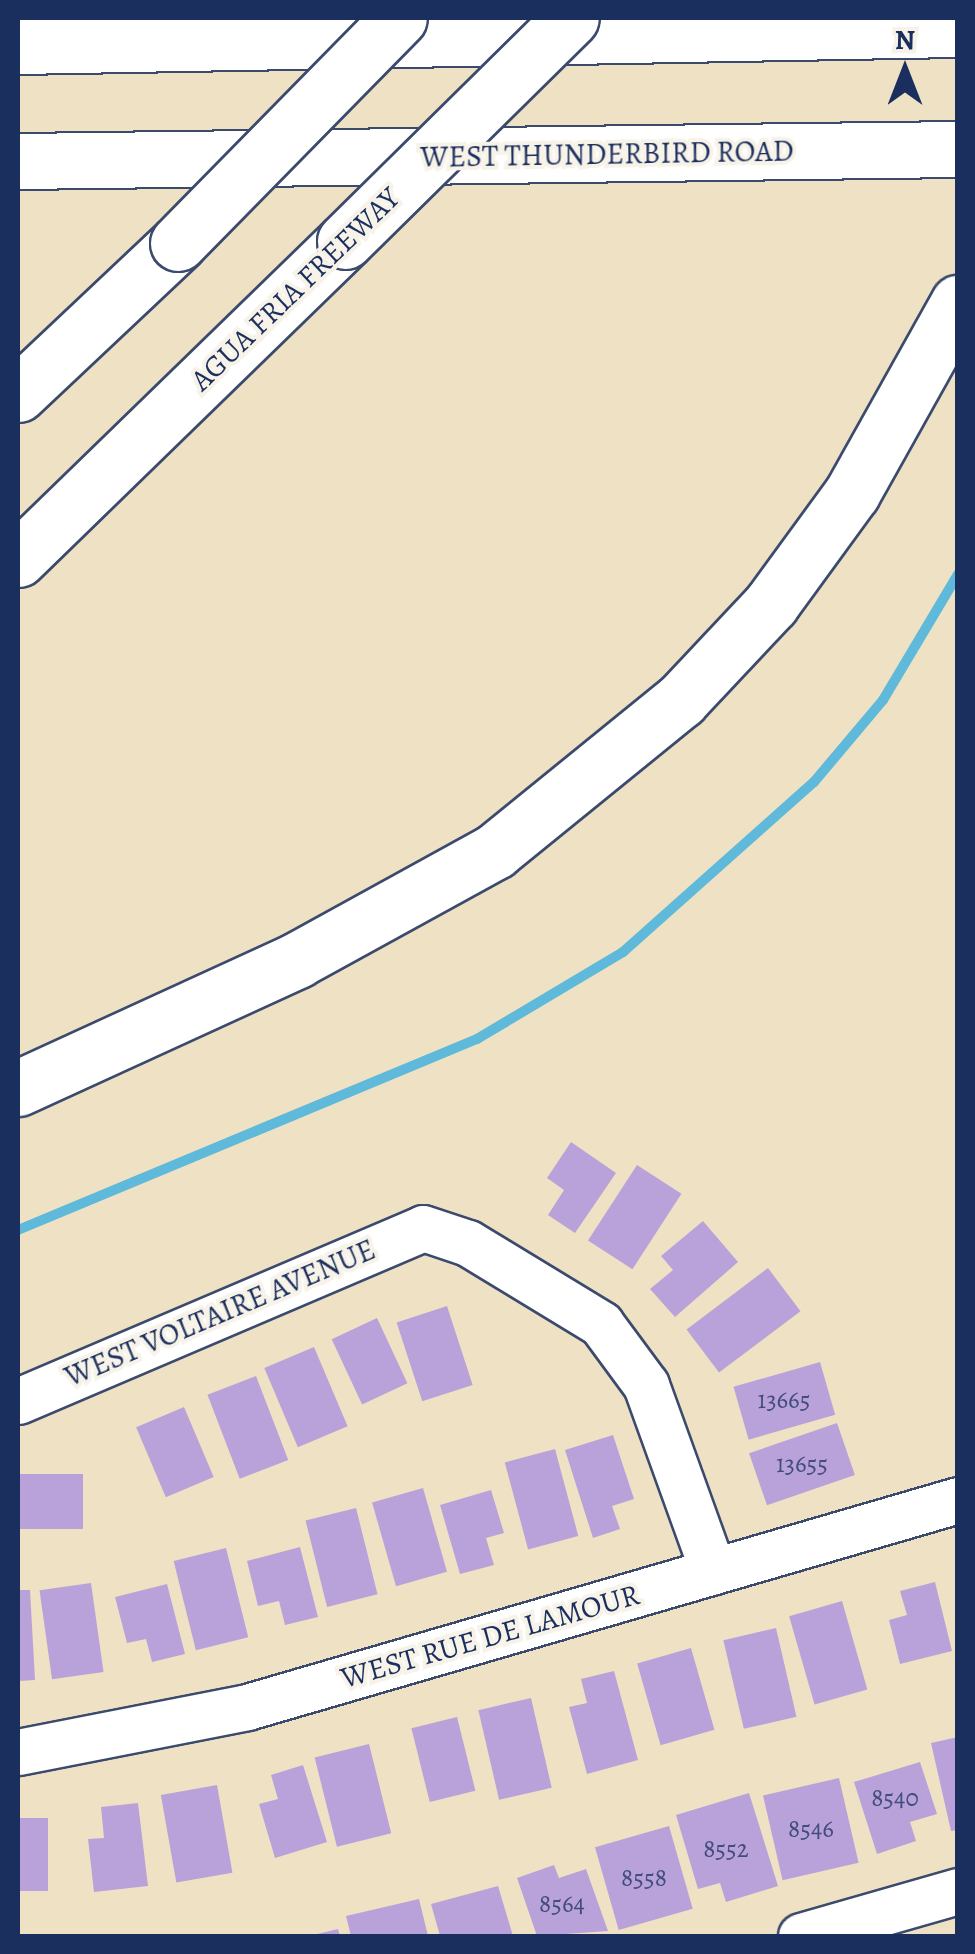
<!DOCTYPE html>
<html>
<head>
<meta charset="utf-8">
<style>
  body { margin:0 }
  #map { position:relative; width:975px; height:1954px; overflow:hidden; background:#efe1c3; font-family:Alegreya,serif }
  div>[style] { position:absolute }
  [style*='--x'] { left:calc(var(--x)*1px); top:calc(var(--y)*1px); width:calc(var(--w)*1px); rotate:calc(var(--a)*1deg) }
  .stream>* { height:10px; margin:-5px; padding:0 5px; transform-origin:5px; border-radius:5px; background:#5eb9db }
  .building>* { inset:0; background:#b9a2da; transform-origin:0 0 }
  .roads { filter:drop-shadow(2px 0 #3b4a6d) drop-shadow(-2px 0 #3b4a6d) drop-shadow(0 2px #3b4a6d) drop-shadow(0 -2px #3b4a6d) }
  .minor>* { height:45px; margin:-22.5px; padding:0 22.5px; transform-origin:22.5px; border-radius:22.5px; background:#fff }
  .major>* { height:55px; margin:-27.5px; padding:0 27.5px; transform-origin:27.5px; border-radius:27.5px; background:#fff }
  .highway>* { height:55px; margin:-27.5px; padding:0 27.5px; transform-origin:27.5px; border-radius:27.5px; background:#fff }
  .bridges { filter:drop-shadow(2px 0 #3b4a6d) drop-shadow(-2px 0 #3b4a6d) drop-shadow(0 2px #3b4a6d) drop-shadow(0 -2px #3b4a6d) }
  .highway-bridge>* { height:55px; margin:-27.5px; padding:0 27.5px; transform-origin:27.5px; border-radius:27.5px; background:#fff }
  span { translate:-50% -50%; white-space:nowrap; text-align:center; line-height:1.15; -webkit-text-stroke:8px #f7f3e8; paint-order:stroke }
  .number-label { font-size:25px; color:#424c7d }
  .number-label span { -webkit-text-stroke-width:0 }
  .street-label { font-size:30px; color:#1b2f5e }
  .frame { position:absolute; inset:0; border:20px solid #1b2f5e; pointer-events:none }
  .north { position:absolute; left:855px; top:20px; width:100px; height:100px; -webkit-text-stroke:8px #f7f3e8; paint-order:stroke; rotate:0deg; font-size:28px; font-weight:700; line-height:40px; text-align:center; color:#1b2f5e }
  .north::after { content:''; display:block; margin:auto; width:35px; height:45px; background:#1b2f5e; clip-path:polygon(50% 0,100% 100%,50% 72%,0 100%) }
</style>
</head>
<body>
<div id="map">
  <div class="stream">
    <i style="--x:18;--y:1230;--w:497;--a:-22.6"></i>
    <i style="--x:477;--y:1039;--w:170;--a:-30.8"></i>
    <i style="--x:623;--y:952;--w:256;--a:-41.7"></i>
    <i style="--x:814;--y:782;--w:107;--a:-49.9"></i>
    <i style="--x:883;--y:700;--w:147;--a:-59.2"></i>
  </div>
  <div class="building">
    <i style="clip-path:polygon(571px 1142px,616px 1173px,575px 1233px,548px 1215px,564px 1190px,547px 1178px)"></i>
    <i style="left:637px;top:1165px;width:53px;height:90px;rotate:33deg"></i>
    <i style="clip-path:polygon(703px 1221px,738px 1262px,675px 1317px,650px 1289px,673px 1270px,661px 1256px)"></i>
    <i style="left:768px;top:1268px;width:54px;height:102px;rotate:53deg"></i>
    <i style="left:447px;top:1306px;width:83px;height:53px;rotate:72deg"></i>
    <i style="left:377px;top:1318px;width:72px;height:50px;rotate:65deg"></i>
    <i style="left:314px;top:1347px;width:86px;height:54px;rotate:67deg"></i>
    <i style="left:820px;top:1362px;width:55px;height:90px;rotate:74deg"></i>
    <i style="left:256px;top:1376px;width:90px;height:52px;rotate:69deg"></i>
    <i style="left:184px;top:1407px;width:76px;height:52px;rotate:67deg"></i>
    <i style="left:837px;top:1423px;width:55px;height:93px;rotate:71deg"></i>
    <i style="clip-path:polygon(613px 1435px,634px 1499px,612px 1506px,620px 1529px,593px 1538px,565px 1450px)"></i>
    <i style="left:555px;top:1449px;width:90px;height:52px;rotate:75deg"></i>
    <i style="left:18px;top:1474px;width:65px;height:55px"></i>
    <i style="left:423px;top:1488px;width:87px;height:53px;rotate:74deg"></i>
    <i style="clip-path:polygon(491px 1490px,504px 1533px,486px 1538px,494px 1565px,460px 1574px,440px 1505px)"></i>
    <i style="left:356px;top:1508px;width:89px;height:52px;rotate:76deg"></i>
    <i style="clip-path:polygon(300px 1547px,318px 1617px,285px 1625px,279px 1601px,258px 1606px,247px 1561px)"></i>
    <i style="left:226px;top:1548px;width:92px;height:54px;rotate:76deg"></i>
    <i style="clip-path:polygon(935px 1582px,952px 1651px,900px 1664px,889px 1620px,907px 1615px,900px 1591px)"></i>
    <i style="left:91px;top:1583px;width:90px;height:52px;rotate:82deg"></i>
    <i style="clip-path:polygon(167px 1584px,185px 1654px,152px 1662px,146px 1639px,127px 1643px,115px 1597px)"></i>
    <i style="clip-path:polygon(18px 1590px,30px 1590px,35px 1680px,18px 1681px)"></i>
    <i style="left:842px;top:1601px;width:92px;height:55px;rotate:74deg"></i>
    <i style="left:776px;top:1628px;width:91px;height:54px;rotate:77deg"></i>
    <i style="left:691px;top:1648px;width:85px;height:56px;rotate:74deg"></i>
    <i style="clip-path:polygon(614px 1671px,638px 1760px,587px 1774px,569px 1707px,587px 1703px,581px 1679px)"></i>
    <i style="left:531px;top:1698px;width:92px;height:54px;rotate:77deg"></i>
    <i style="left:457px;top:1717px;width:76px;height:47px;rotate:76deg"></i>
    <i style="clip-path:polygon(958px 1737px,958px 1830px,951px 1831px,931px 1743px)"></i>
    <i style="left:369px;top:1744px;width:92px;height:56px;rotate:76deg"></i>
    <i style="clip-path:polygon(920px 1762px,937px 1814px,910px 1822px,916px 1841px,877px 1854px,854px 1782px)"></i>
    <i style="clip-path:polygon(303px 1765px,327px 1842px,275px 1858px,259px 1804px,278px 1799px,271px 1775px)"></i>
    <i style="left:839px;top:1778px;width:87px;height:78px;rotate:77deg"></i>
    <i style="left:217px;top:1785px;width:89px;height:57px;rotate:80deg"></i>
    <i style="clip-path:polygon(749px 1793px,778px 1886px,726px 1902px,720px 1883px,698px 1889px,676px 1815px)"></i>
    <i style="clip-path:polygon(138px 1803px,148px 1886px,94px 1892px,88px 1839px,104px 1838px,101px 1807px)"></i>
    <i style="left:18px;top:1818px;width:30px;height:73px"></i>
    <i style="left:669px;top:1826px;width:86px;height:77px;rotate:74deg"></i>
    <i style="clip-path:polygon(554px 1865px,559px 1878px,586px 1869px,608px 1931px,537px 1936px,517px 1878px)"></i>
    <i style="clip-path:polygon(498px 1886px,513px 1936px,440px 1936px,431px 1904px)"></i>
    <i style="clip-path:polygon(419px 1899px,428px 1936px,351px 1936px,346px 1916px)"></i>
    <i style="clip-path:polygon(338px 1929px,340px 1936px,313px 1936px,313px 1935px)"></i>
  </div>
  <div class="roads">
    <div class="minor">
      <i style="--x:18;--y:1401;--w:440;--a:-23.1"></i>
      <i style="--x:423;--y:1228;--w:47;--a:18.4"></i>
      <i style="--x:468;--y:1243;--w:156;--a:31.3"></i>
      <i style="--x:601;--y:1324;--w:76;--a:53.6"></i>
      <i style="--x:646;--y:1385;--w:198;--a:70.2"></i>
      <i style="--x:18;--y:1752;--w:233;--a:-11.1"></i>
      <i style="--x:247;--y:1707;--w:741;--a:-16.23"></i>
      <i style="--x:801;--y:1936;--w:163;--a:-16"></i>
    </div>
    <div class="major">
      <i style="--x:18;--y:46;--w:940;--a:-1.04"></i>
      <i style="--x:18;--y:161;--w:940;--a:-0.73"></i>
    </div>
    <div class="highway">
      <i style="--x:18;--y:394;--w:220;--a:-43.3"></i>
      <i style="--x:18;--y:559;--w:456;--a:-44.2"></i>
      <i style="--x:18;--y:1088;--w:307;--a:-24.6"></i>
      <i style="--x:297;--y:960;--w:226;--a:-28.8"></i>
      <i style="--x:495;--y:851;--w:240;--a:-39.1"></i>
      <i style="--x:681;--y:700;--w:132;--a:-46.8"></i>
      <i style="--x:771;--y:604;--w:137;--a:-53.9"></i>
      <i style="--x:852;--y:493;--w:218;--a:-60.8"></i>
    </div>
  </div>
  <div class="bridges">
    <div class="highway-bridge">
      <i style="--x:345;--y:241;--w:317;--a:-44.6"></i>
      <i style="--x:178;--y:243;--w:315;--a:-45.5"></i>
    </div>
  </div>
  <div class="number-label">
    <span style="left:784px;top:1400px">13665</span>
    <span style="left:802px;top:1464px">13655</span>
    <span style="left:895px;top:1798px">8540</span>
    <span style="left:811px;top:1829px">8546</span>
    <span style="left:726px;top:1849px">8552</span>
    <span style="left:644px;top:1878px">8558</span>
    <span style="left:562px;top:1904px">8564</span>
  </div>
  <div class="street-label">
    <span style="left:607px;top:154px;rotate:-1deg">WEST THUNDERBIRD ROAD</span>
    <span style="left:295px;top:289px;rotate:-44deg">AGUA FRIA FREEWAY</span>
    <span style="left:220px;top:1313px;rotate:-23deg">WEST VOLTAIRE AVENUE</span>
    <span style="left:490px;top:1636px;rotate:-16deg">WEST RUE DE LAMOUR</span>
  </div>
  <div class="frame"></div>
  <div class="north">N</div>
</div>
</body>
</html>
